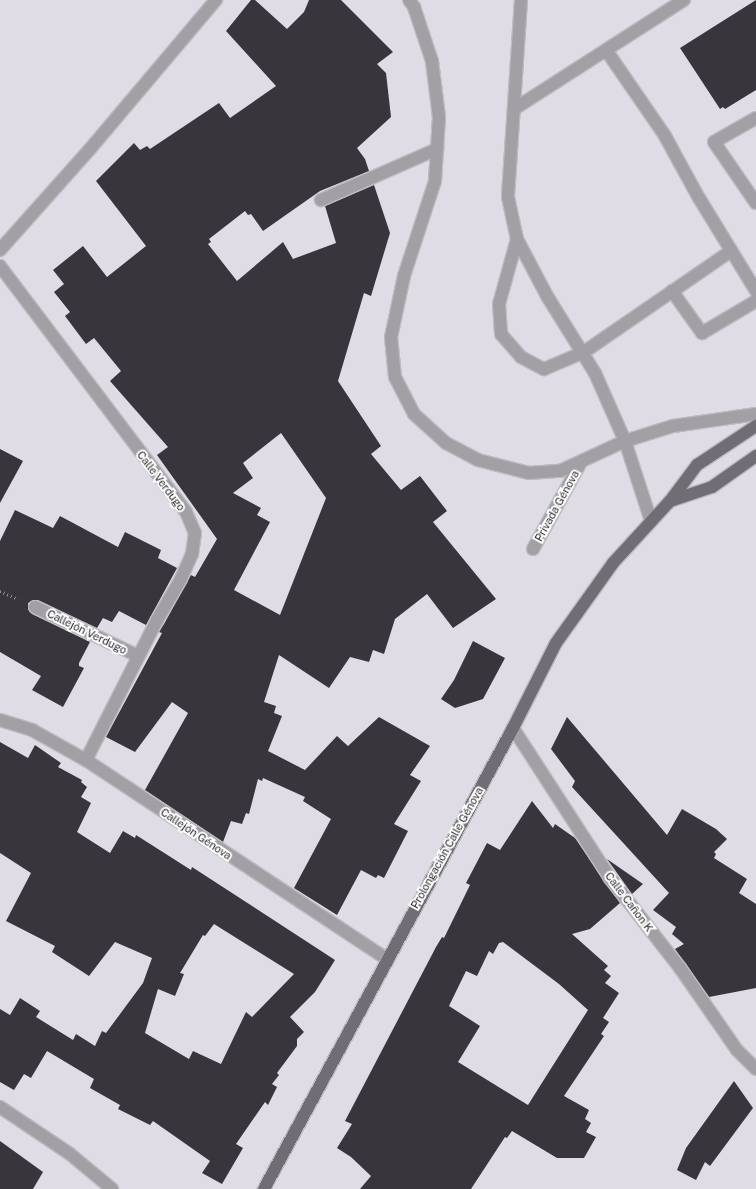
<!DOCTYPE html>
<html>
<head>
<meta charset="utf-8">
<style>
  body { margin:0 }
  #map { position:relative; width:756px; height:1189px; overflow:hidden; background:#e0dce5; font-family:"Public Sans",sans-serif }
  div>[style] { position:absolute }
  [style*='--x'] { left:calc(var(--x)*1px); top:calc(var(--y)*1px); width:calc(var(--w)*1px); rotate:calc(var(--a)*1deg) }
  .building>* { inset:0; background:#39353d }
  .path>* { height:2.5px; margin-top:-1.25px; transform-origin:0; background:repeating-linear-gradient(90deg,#928f96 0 1px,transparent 0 4px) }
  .roads { filter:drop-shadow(1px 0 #bdbac2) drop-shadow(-1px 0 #bdbac2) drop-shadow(0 1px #bdbac2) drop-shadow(0 -1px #bdbac2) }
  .minor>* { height:12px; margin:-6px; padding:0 6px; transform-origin:6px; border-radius:6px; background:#a2a0a4 }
  .major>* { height:12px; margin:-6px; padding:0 6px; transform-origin:6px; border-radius:6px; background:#706d74 }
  span { translate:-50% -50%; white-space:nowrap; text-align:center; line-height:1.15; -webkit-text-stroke:4px #fff; paint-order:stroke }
  .street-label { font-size:11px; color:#201e22 }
</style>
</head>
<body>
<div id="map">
  <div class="building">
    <i style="clip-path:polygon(evenodd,251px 0,255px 0,287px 29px,304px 12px,309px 0,341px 0,393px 52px,377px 64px,386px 73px,391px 117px,357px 148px,365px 159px,369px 171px,320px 191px,263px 231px,251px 214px,248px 215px,245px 211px,209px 239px,211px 242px,208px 244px,237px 281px,283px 242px,293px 259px,336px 243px,325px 206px,374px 185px,390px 233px,371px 296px,364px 293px,338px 381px,381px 446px,371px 454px,401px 490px,420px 476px,447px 511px,433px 522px,496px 599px,453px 628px,427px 594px,395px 619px,384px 654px,373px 650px,369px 662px,350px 657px,329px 688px,279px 655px,264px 702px,276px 706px,274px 713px,282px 716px,268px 751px,305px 770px,337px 736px,348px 746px,379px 717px,430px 746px,410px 775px,421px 781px,394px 824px,408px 831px,384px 878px,378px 875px,376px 878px,361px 870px,337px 915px,294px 888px,331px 819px,303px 801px,305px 797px,263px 778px,262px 781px,258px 779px,249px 814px,246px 813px,242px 824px,231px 821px,223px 842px,145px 790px,188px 713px,172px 702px,135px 752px,106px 737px,162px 633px,159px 632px,164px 624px,191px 575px,195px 577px,217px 539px,157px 455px,168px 447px,110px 381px,121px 371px,94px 338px,86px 344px,65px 316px,70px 312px,54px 292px,64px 284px,53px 270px,83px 246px,107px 277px,146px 246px,96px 181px,134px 143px,140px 150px,147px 146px,150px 149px,219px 103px,230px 118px,276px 86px,226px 31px,251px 0,281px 433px,326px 498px,280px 615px,234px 590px,270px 522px,257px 515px,261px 508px,233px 493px,253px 478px,243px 463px,281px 433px)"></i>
    <i style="clip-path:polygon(756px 0,756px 90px,725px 109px,723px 107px,720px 109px,680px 48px)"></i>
    <i style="clip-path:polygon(0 449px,23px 461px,0 503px)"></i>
    <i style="clip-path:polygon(15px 510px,53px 528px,60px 516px,118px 547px,125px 532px,161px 550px,158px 558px,177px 568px,146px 625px,119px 611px,112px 622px,103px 618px,97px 628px,38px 600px,28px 603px,28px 608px,32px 614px,90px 642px,79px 663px,79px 666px,84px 668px,63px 707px,32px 690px,41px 676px,0 652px,0 541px)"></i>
    <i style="clip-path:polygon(473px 641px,505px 658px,483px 699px,455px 708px,441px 699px,454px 680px)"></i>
    <i style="clip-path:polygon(567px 717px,667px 835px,682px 809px,716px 829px,727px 839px,714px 852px,716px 854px,714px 858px,747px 879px,739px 893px,756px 904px,756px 988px,709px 997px,675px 949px,684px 944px,672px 934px,676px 927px,653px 910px,669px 893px,572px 787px,575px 781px,551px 749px)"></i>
    <i style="clip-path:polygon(evenodd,0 742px,28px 758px,35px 745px,61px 763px,58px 767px,82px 780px,81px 782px,87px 787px,81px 797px,91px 803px,77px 832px,110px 853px,123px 831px,135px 838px,136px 835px,191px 870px,192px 867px,335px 960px,315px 992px,290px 1017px,304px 1032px,297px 1039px,297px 1046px,277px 1073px,279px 1075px,272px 1084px,277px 1087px,268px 1105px,265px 1102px,236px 1144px,243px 1148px,222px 1184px,202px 1173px,210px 1161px,153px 1121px,150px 1125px,118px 1109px,120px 1105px,90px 1088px,94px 1079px,47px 1051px,31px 1078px,24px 1074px,14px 1090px,0 1082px,0 1009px,10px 1015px,20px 998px,40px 1011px,36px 1017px,73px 1040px,76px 1034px,95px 1046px,102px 1031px,106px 1033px,143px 983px,152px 958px,115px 942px,89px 976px,52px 952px,55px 946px,6px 921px,31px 873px,0 853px,0 742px,214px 924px,294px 974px,252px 1017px,246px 1012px,221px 1064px,193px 1051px,189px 1059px,145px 1033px,158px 989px,175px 996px,184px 974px,180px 973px,203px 935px,205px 936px,214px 924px)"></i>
    <i style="clip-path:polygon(evenodd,532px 801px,553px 828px,555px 824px,575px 838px,620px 903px,590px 929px,572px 934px,608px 966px,604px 970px,611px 976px,605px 983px,619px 993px,603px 1018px,609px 1022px,601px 1034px,604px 1036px,564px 1096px,589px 1110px,585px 1119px,591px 1123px,586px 1132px,596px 1137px,584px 1158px,557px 1158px,512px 1131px,507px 1138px,505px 1137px,471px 1189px,360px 1189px,371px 1176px,351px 1157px,337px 1148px,352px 1124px,345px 1121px,436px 947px,442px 937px,444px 938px,470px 885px,466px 883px,487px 843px,500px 850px,532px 801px,503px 942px,559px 984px,588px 1010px,528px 1105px,458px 1062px,480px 1026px,449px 1006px,466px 971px,477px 976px,489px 951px,493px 954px,499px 943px,503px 942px)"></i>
    <i style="clip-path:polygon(607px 859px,643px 884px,632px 894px)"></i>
    <i style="clip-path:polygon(734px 1081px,753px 1108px,710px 1166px,705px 1162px,696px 1180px,677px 1170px,686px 1148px)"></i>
    <i style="clip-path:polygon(0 1141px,43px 1172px,33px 1189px,0 1189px)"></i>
  </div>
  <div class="path">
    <i style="--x:0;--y:591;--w:20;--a:24"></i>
  </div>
  <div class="roads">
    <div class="minor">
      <i style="--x:409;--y:0;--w:9;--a:54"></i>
      <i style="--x:414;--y:7;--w:57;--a:71.6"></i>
      <i style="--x:432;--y:61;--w:56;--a:82.9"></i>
      <i style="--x:439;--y:117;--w:64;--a:93.6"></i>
      <i style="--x:435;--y:181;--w:100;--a:108.1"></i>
      <i style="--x:404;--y:276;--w:62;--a:102"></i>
      <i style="--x:391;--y:337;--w:40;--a:84.3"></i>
      <i style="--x:395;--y:377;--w:42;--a:62.8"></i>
      <i style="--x:414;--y:414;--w:43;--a:42.2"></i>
      <i style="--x:446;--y:443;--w:36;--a:28"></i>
      <i style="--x:478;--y:460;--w:53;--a:14.3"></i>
      <i style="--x:529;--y:473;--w:31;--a:-4"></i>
      <i style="--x:560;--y:471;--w:72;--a:-24.8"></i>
      <i style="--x:625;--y:441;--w:50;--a:-17.4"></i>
      <i style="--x:673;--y:426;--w:84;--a:-8.2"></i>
      <i style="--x:521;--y:0;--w:197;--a:93.8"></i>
      <i style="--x:508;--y:197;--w:43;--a:77.9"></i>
      <i style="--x:517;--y:239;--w:64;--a:62.2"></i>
      <i style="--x:547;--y:296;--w:91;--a:58.1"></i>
      <i style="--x:595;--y:373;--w:74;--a:66.2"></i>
      <i style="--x:625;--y:441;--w:84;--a:72"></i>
      <i style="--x:606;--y:50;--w:104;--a:55.5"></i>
      <i style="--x:665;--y:136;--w:71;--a:61.3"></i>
      <i style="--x:699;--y:198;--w:109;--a:58.5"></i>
      <i style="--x:514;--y:109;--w:202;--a:-32.7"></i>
      <i style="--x:756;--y:118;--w:48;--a:150.3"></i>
      <i style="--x:714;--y:142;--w:74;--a:55.5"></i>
      <i style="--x:321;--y:200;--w:127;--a:-23.7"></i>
      <i style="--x:517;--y:239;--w:67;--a:105.5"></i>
      <i style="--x:499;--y:304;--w:30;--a:86"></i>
      <i style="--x:501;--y:334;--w:30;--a:49"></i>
      <i style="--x:521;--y:357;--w:26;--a:28"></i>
      <i style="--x:544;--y:369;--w:43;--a:-23"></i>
      <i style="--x:584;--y:352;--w:178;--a:-34.5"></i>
      <i style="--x:0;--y:250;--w:135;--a:-48.3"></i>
      <i style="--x:90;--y:149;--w:195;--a:-49.8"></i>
      <i style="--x:0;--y:266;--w:308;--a:52.9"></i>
      <i style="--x:186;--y:512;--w:23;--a:67"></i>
      <i style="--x:195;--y:533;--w:21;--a:98"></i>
      <i style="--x:192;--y:554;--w:27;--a:114"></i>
      <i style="--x:181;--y:579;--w:48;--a:120.3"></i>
      <i style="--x:157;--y:620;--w:157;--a:116.9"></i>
      <i style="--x:672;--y:291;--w:52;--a:54.5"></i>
      <i style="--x:702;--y:333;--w:63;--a:-30.7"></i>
      <i style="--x:533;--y:549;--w:99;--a:-61.1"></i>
      <i style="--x:35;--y:607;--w:114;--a:25.4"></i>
      <i style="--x:0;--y:720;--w:34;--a:17"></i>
      <i style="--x:32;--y:730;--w:62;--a:29.1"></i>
      <i style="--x:86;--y:760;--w:361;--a:33.5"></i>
      <i style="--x:513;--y:728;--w:179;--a:57.1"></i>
      <i style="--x:610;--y:878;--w:114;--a:52.1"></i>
      <i style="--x:680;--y:968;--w:100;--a:55.2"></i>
      <i style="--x:737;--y:1050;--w:27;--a:45"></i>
      <i style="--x:0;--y:1107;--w:84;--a:33.9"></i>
      <i style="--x:70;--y:1154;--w:55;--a:39.8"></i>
    </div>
    <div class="major">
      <i style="--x:670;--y:501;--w:44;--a:-18.4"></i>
      <i style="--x:712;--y:487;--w:54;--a:-35.2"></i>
      <i style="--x:264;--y:1189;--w:524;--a:-61.63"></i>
      <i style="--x:513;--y:728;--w:95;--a:-63.2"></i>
      <i style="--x:556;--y:643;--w:98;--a:-54.5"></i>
      <i style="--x:613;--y:563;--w:84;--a:-47.4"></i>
      <i style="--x:670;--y:501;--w:45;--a:-53.1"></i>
      <i style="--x:697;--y:465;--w:71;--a:-33.5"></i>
    </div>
  </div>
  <div class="street-label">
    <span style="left:161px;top:481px;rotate:53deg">Calle Verdugo</span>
    <span style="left:557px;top:506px;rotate:-61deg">Privada Génova</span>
    <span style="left:87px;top:632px;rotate:26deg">Callejón Verdugo</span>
    <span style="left:196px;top:834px;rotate:34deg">Callejón Génova</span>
    <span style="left:447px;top:848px;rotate:-61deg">Prolongación Calle Génova</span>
    <span style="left:629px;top:902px;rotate:53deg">Calle Cañon K</span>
  </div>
</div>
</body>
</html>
